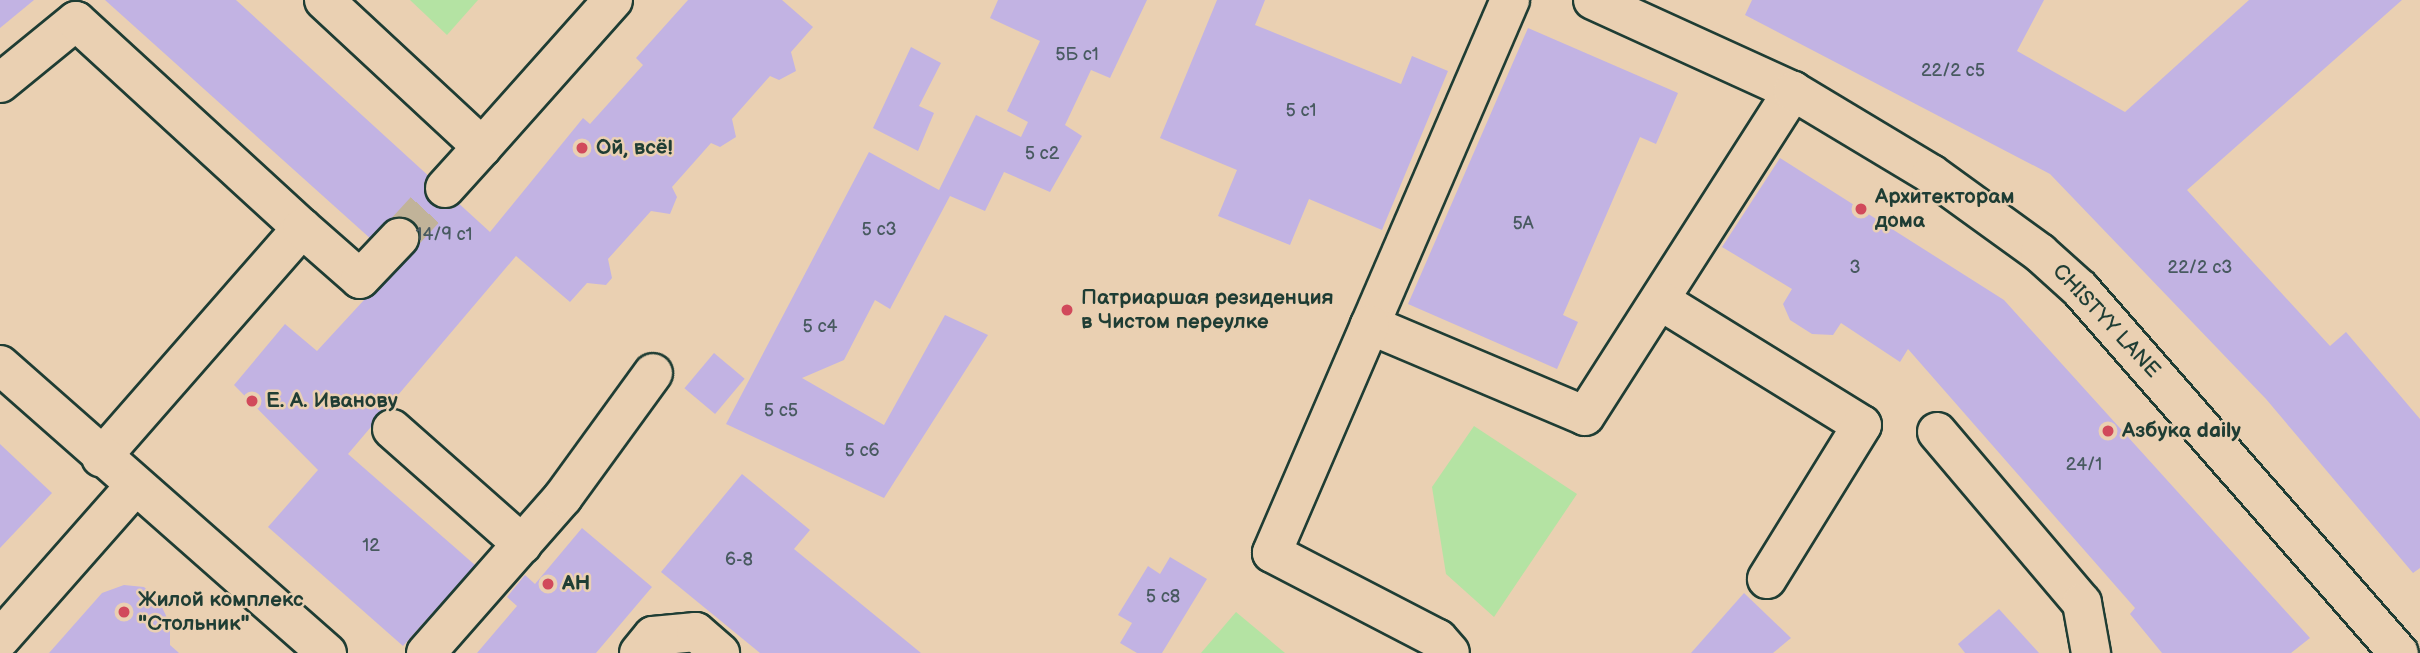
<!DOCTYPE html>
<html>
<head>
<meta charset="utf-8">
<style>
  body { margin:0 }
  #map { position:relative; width:2420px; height:653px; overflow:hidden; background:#ead0b2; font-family:"Balsamiq Sans",sans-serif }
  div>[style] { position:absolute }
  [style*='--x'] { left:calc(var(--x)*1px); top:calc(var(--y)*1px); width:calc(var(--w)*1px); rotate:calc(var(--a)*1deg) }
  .green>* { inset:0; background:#b4e3a3 }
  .building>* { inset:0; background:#c2b3e3; transform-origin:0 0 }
  .minor-tunnel>* { height:38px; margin-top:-19px; transform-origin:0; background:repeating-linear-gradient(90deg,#c1b399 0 38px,transparent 0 57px) }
  .roads { filter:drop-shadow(2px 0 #1f3d34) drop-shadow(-2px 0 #1f3d34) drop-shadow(0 2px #1f3d34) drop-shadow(0 -2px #1f3d34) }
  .minor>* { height:38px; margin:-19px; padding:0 19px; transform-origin:19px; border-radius:19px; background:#ead0b2 }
  .dots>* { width:19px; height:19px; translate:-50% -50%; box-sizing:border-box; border:4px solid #ead0b2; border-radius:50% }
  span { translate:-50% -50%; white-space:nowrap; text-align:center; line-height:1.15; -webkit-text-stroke:5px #ead0b2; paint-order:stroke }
  .number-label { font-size:18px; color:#485a60 }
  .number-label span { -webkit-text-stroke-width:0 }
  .poi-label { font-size:21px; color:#1f3d34; font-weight:700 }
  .left { translate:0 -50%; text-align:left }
  .street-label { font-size:21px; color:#1f3d34 }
</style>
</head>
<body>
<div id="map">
  <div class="green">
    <i style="clip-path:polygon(410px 0,478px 0,447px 35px)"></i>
    <i style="clip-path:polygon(1474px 426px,1577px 494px,1494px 617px,1446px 574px,1432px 487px)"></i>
    <i style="clip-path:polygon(1236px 612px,1285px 653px,1201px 653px)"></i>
  </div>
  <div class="building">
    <i style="clip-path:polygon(0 0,34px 0,0 28px)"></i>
    <i style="clip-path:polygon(105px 0,236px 0,490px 232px,583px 118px,590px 124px,643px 65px,636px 58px,688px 0,782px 0,813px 27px,791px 52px,796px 71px,779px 80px,770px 76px,732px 119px,736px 137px,720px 147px,711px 143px,672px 187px,677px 197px,670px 214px,651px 211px,608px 259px,612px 278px,606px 285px,587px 283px,570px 302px,516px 256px,348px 454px,475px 565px,403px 646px,268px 527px,318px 470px,234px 385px,285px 324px,317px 351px,411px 249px,372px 240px)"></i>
    <i style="clip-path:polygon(998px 0,1147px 0,1110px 78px,1091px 70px,1065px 125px,1082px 136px,1050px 192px,1004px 172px,985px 211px,950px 196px,890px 309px,875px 300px,844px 360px,802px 378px,884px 425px,945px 315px,988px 335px,884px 498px,726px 424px,869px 152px,939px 190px,976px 115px,1021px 137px,1028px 122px,1007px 111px,1040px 41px,990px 18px)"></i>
    <i style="clip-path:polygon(1217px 0,1265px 0,1255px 25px,1401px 84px,1412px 56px,1448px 71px,1382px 230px,1309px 199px,1290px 245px,1218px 216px,1237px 170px,1160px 138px)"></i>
    <i style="clip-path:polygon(1752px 0,2044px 0,2017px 51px,2125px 112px,2249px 0,2402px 0,2187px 190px,2330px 346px,2346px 332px,2420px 419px,2420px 568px,2413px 573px,2266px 399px,2050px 174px,1745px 15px)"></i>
    <i style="clip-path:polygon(1528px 28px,1678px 93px,1656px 144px,1640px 137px,1563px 315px,1578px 322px,1557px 369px,1408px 304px)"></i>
    <i style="clip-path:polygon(911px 47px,941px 63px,919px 106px,934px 113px,918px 151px,873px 128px)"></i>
    <i style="clip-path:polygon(1780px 158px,2004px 300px,2310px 638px,2291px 653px,2162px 653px,2130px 614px,2135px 608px,1908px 349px,1900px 362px,1841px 323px,1833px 335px,1812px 334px,1790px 320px,1783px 304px,1792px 289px,1722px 247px)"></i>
    <i style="left:714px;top:353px;width:40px;height:46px;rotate:40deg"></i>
    <i style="clip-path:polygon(0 444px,52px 493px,0 548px)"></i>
    <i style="clip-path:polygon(742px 474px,810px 530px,794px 549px,921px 653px,760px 653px,661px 572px)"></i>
    <i style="clip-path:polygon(582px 528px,652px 587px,596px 653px,477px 653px,517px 606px,507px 597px,525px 575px,535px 584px)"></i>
    <i style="clip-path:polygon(1170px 557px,1207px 579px,1162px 653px,1137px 653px,1120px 643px,1132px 623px,1118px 615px,1148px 566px,1160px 574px)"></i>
    <i style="clip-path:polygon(124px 585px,144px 587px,159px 601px,170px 624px,170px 645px,179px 653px,49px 653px,102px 593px)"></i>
    <i style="clip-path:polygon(1744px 593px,1791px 638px,1773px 653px,1691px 653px)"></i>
    <i style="clip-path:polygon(1999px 609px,2039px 653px,1965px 653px,1958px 644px)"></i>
  </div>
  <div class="minor-tunnel">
    <i style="--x:399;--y:238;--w:68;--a:-47.4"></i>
  </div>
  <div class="roads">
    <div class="minor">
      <i style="--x:324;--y:0;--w:216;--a:42.9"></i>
      <i style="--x:482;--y:147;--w:197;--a:-48.3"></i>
      <i style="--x:1510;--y:0;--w:354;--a:113.3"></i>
      <i style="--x:1370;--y:325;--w:233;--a:22.9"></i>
      <i style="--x:1585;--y:416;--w:386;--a:-57.4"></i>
      <i style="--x:1593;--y:0;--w:220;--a:24.5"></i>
      <i style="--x:1793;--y:91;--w:161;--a:31"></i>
      <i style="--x:1931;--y:174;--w:135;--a:35.9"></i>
      <i style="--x:2040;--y:253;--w:54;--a:42"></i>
      <i style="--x:2080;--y:289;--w:484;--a:48.8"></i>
      <i style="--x:0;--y:83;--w:98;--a:-39.2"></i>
      <i style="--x:76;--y:21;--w:306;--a:42.5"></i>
      <i style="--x:302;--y:228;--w:305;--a:131.2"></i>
      <i style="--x:445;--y:188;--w:55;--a:-47.9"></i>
      <i style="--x:302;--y:228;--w:77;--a:41.3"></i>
      <i style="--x:360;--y:279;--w:57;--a:-46.4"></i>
      <i style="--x:1661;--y:301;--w:236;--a:31.7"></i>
      <i style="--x:1862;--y:425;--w:181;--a:121.7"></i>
      <i style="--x:1370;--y:325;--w:248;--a:113.3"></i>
      <i style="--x:1272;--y:553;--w:187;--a:27.4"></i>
      <i style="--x:1438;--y:639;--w:18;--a:49"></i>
      <i style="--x:0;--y:365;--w:436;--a:41.4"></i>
      <i style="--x:392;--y:429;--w:174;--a:41.5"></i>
      <i style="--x:1937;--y:432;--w:224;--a:49.7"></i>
      <i style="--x:2082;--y:603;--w:51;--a:79.8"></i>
      <i style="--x:0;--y:639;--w:203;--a:-48.6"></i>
      <i style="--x:426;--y:653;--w:208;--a:-48.7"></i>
      <i style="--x:563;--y:497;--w:153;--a:-54"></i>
      <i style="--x:639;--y:653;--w:22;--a:-51"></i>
      <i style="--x:653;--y:636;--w:43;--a:-5.3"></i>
      <i style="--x:696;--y:632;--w:32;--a:41"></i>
    </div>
  </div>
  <div class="dots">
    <i style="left:582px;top:148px;background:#d1495b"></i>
    <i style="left:1861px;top:209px;background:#d1495b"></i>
    <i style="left:1067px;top:310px;background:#d1495b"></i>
    <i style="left:252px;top:401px;background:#d1495b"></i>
    <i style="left:2108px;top:431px;background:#d1495b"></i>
    <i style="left:548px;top:584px;background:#d1495b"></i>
    <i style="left:124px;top:612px;background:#d1495b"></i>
  </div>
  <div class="number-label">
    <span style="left:1077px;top:55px">5Б с1</span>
    <span style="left:1953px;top:71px">22/2 с5</span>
    <span style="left:1301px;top:111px">5 с1</span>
    <span style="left:1042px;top:154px">5 с2</span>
    <span style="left:1523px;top:224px">5А</span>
    <span style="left:879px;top:230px">5 с3</span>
    <span style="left:444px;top:235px">14/9 с1</span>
    <span style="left:1855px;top:268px">3</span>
    <span style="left:2200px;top:268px">22/2 с3</span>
    <span style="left:820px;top:327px">5 с4</span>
    <span style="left:781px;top:411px">5 с5</span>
    <span style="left:862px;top:451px">5 с6</span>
    <span style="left:2084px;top:465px">24/1</span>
    <span style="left:371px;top:546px">12</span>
    <span style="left:739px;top:560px">6-8</span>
    <span style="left:1163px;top:597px">5 с8</span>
  </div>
  <div class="poi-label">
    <span class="left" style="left:596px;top:148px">Ой, всё!</span>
    <span class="left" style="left:1875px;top:209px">Архитекторам<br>дома</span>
    <span class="left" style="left:1081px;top:310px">Патриаршая резиденция<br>в Чистом переулке</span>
    <span class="left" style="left:266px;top:401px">Е. А. Иванову</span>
    <span class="left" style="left:2122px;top:431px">Азбука daily</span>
    <span class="left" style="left:562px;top:584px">AH</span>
    <span class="left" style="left:138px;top:612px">Жилой комплекс<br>"Стольник"</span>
  </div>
  <div class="street-label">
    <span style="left:2106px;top:321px;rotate:47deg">CHISTYY LANE</span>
  </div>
</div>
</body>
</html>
